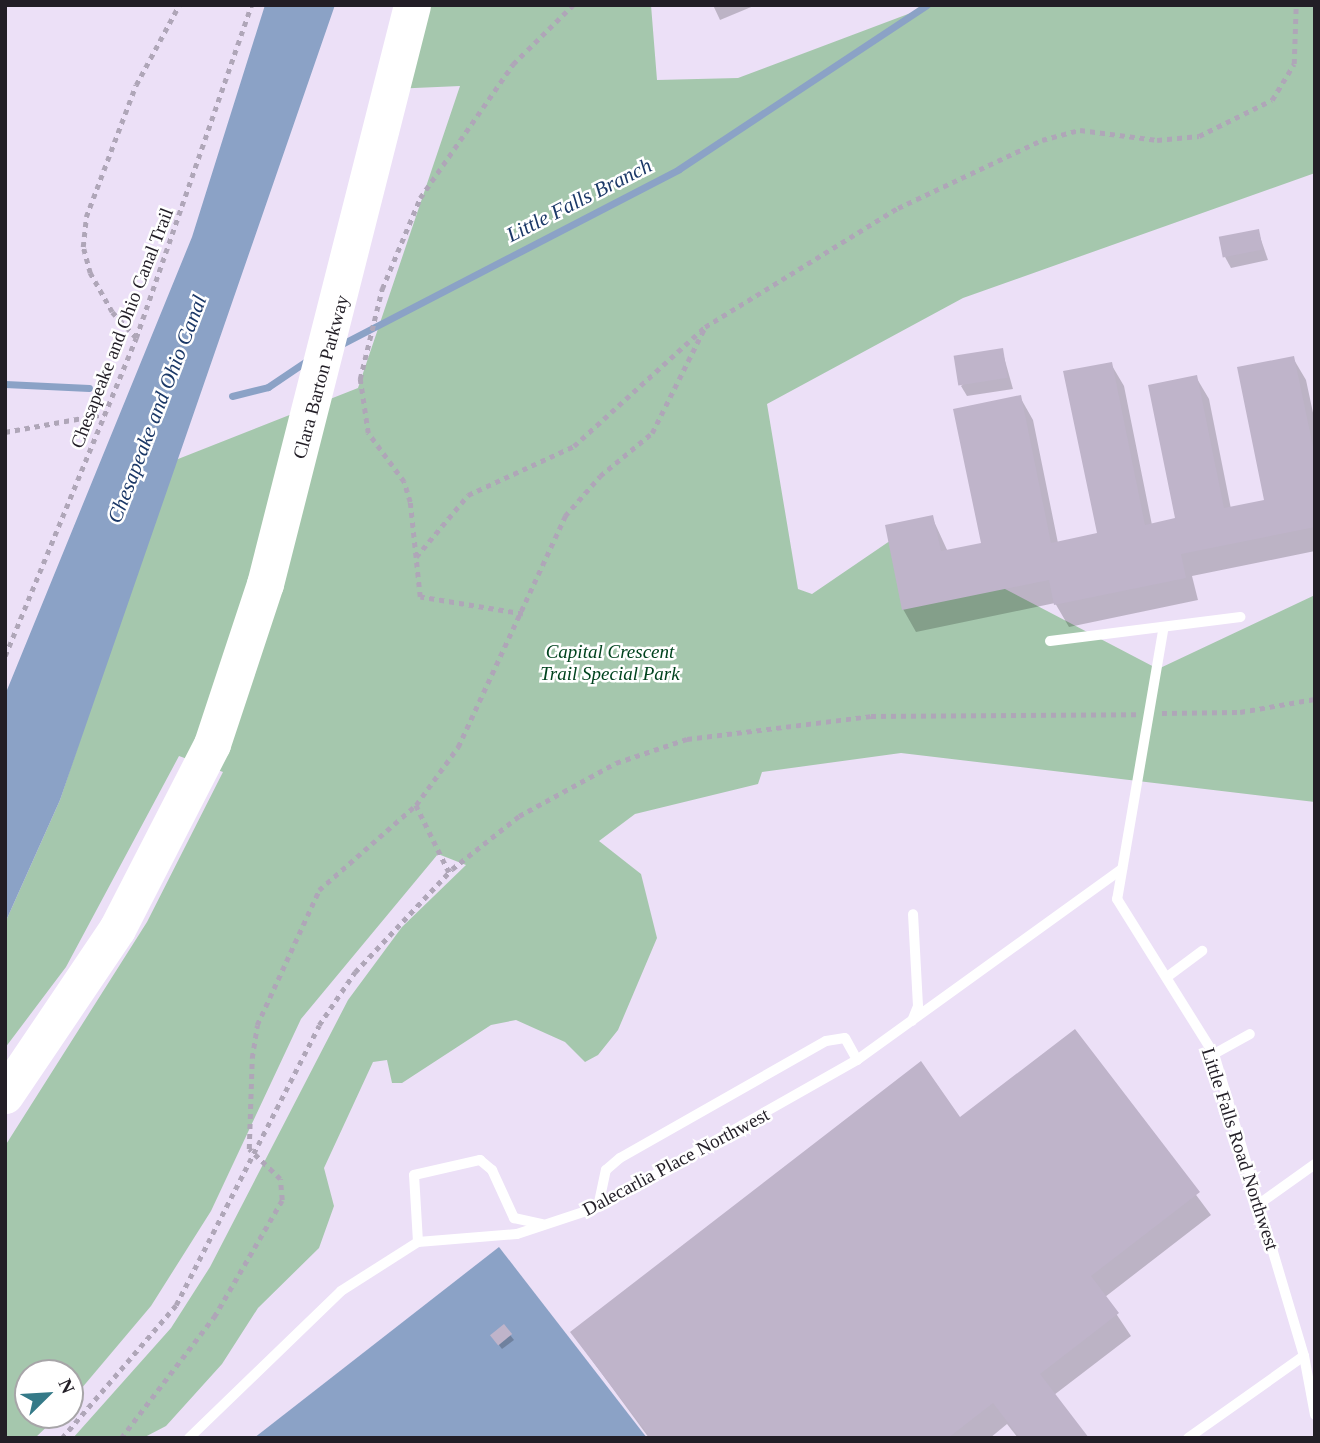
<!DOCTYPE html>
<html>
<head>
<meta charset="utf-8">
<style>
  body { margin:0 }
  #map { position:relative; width:1320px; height:1443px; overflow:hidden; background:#ece0f7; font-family:"Times New Roman",serif }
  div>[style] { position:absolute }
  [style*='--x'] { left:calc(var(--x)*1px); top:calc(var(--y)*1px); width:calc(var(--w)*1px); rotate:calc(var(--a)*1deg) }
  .green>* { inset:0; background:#a5c7ad }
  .water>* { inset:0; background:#8ba2c6 }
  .shadow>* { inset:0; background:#0003 }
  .stream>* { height:7px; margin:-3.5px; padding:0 3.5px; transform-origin:3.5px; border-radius:3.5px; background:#8ba2c6 }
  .building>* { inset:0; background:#bfb4ca; transform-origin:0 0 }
  .path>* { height:4.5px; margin-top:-2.25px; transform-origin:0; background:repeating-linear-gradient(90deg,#afa6b8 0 5px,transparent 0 10px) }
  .lane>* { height:10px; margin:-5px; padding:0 5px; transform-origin:5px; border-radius:5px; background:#fff }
  .highway>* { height:37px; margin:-18.5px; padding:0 18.5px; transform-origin:18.5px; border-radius:18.5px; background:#fff }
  span { translate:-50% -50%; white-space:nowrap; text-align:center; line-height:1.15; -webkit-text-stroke:5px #fff; paint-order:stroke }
  .street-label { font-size:19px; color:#221e26 }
  .park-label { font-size:19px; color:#00431e; font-style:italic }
  .water-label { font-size:21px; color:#1b3867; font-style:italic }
  .frame { position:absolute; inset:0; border:7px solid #221e26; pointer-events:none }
  .north { position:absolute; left:14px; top:1359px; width:70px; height:70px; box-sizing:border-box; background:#fff; border:2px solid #a7a5a8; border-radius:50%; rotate:66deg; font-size:19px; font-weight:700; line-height:28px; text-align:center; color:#221e26 }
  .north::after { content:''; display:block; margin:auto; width:24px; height:32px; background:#357a88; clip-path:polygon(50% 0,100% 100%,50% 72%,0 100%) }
</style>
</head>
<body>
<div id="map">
  <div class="green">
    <i style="clip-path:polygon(412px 5px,651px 5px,657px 80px,738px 78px,932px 5px,1315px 5px,1315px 173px,963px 298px,767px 404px,798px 589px,812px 594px,900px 534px,1158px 669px,1315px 595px,1315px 802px,901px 753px,762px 772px,758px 784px,635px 814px,599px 841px,641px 874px,657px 938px,618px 1030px,598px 1055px,585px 1062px,565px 1042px,516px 1020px,491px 1025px,402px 1083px,392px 1083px,387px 1060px,373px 1062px,324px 1168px,334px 1206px,319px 1248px,258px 1308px,222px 1364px,166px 1426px,143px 1438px,73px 1438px,171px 1328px,210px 1267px,348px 1000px,402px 927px,466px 865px,438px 854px,301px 1019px,211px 1211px,151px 1306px,70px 1402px,70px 1373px,28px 1373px,28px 1415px,59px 1415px,35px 1438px,5px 1438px,5px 1146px,147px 922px,223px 772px,179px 756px,66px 967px,5px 1048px,5px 923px,60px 800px,173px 461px,358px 388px,460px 86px,392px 89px)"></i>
  </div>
  <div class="water">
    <i style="clip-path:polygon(265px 5px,335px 5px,60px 800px,5px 923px,5px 695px,192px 237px)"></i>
    <i style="clip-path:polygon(499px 1247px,647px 1438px,254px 1438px)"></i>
  </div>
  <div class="shadow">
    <i style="clip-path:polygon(713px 5px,756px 5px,720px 20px)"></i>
    <i style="clip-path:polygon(1258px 231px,1268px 260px,1231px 268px,1225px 257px)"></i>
    <i style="clip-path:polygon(1002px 350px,1013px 389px,967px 396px,961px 386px)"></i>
    <i style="clip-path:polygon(1293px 358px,1306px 380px,1315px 422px,1315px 551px,1192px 576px,1198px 600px,1069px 627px,1055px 603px,916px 632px,903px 609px,932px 517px,948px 552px,983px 545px,1020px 397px,1033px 420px,1058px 543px,1099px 535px,1111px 364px,1124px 386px,1152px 525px,1177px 520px,1196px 377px,1209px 399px,1231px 509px,1266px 501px)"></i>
    <i style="clip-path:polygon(1075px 1032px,1211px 1215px,1105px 1297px,1131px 1336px,1054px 1395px,1087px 1438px,1018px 1438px,1007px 1424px,990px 1438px,649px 1438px,572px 1333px,960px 1120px)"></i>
    <i style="clip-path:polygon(504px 1327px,514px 1340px,502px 1349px,495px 1340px)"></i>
  </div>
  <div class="stream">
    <i style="--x:338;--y:346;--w:384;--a:-27.4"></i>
    <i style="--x:679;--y:169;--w:297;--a:-33.5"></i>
    <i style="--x:5;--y:384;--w:84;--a:2.7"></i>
    <i style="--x:232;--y:396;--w:37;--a:-14"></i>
    <i style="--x:268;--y:387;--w:48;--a:-34"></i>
  </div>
  <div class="building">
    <i style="left:1259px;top:229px;width:21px;height:41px;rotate:79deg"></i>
    <i style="left:1003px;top:348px;width:30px;height:50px;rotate:81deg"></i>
    <i style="clip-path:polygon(1294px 356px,1315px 456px,1315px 527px,1181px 554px,1186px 578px,1054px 605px,1049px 580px,902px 610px,885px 525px,933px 515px,941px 551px,981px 543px,953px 409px,1021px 395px,1051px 543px,1097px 533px,1063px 371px,1112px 362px,1145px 525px,1175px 518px,1148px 385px,1197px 375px,1224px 508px,1264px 500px,1237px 367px)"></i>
    <i style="clip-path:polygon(1075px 1029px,1200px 1192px,1091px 1276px,1119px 1313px,1040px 1374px,1089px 1438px,1020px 1438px,993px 1403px,948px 1438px,651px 1438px,570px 1332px,921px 1061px,960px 1117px)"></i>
    <i style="left:504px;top:1324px;width:13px;height:18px;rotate:51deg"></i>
  </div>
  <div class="path">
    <i style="--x:136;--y:338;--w:35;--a:-133"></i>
    <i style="--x:112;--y:312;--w:45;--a:-119.4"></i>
    <i style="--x:90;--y:273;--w:27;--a:-105"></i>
    <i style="--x:83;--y:247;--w:30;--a:-84"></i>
    <i style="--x:86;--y:217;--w:141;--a:-69.3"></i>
    <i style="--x:136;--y:85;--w:91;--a:-61.7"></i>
    <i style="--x:5;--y:432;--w:101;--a:-10.3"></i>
    <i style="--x:416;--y:557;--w:81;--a:-50"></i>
    <i style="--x:468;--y:495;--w:117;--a:-24.8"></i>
    <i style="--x:574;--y:446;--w:177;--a:-42.3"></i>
    <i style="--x:705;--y:327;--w:227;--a:-31.7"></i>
    <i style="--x:898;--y:208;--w:159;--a:-25.3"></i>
    <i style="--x:1042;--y:140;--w:39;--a:-15"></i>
    <i style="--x:1080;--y:130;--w:78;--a:7.4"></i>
    <i style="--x:1157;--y:140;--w:42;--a:-5.4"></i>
    <i style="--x:1199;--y:136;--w:81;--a:-26.3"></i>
    <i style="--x:1272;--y:100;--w:42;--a:-58.6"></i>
    <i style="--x:1294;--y:64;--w:59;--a:-88.1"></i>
    <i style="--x:523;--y:614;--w:104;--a:-170.6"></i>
    <i style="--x:420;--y:597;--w:96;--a:-96"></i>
    <i style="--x:410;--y:502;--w:21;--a:-107"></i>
    <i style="--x:404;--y:482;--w:61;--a:-126.3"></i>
    <i style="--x:368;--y:433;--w:55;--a:-98.4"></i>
    <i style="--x:360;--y:379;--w:93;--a:-76.3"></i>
    <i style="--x:382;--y:289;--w:99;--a:-67.3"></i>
    <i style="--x:420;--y:198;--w:163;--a:-55.2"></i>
    <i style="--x:513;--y:64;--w:84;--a:-44.5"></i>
    <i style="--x:5;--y:656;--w:344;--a:-67.6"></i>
    <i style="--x:136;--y:338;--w:352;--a:-70.9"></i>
    <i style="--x:1162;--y:713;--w:78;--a:-0.7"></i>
    <i style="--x:1240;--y:712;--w:76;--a:-9.8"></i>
    <i style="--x:416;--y:805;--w:75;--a:63.8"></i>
    <i style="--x:62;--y:1438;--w:175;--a:-49.4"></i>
    <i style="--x:176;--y:1305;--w:314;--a:-62.9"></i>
    <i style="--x:319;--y:1025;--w:64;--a:-55.8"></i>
    <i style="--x:355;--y:972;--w:141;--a:-46.7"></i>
    <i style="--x:452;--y:869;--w:85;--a:-38.3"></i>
    <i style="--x:519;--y:816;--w:111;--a:-28.7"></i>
    <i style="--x:616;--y:763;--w:75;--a:-18.7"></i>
    <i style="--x:687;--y:739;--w:185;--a:-7.1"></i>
    <i style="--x:871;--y:716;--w:265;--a:-0.4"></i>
    <i style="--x:121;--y:1438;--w:153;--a:-52.5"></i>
    <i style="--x:214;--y:1317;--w:135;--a:-59.8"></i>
    <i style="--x:282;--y:1200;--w:21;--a:-95"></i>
    <i style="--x:280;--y:1179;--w:43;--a:-135.9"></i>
    <i style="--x:249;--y:1149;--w:91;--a:-88.1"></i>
    <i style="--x:252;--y:1058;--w:33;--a:-81"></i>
    <i style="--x:257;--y:1025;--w:149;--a:-65.3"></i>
    <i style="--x:319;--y:890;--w:129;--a:-41.2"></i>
    <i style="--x:416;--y:805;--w:72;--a:-54.1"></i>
    <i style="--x:458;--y:747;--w:255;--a:-65.1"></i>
    <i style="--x:565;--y:516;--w:53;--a:-48.8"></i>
    <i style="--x:600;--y:476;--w:67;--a:-39.6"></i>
    <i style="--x:652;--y:433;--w:119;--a:-63.4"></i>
  </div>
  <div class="lane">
    <i style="--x:1163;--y:631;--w:272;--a:99.7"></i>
    <i style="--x:1117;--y:899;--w:183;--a:58"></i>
    <i style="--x:1214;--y:1054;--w:315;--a:73.4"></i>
    <i style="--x:1304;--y:1356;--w:60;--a:79.4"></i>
    <i style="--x:1050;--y:641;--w:192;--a:-7.2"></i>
    <i style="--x:1167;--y:977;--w:44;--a:-36.6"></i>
    <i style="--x:912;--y:1021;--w:16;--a:-68"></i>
    <i style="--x:918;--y:1006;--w:92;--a:-93.1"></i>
    <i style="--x:1214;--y:1054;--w:41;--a:-29.1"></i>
    <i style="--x:1259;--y:1204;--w:69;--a:-35.5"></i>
    <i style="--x:598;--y:1207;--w:38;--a:-78"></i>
    <i style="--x:606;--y:1170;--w:18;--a:-41"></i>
    <i style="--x:620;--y:1158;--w:237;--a:-29.6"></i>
    <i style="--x:826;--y:1041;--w:19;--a:-9"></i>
    <i style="--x:845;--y:1038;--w:25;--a:61"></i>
    <i style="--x:418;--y:1242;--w:67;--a:-93.4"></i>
    <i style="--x:414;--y:1175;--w:68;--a:-12.8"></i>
    <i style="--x:480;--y:1160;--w:16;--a:40"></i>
    <i style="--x:492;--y:1170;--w:53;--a:65.4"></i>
    <i style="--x:514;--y:1218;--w:29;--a:12"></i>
    <i style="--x:189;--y:1438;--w:211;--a:-44"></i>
    <i style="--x:341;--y:1291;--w:91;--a:-32.5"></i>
    <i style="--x:418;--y:1242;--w:99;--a:-4.6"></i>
    <i style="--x:517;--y:1234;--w:85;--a:-18.4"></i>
    <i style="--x:598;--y:1207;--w:298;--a:-29.6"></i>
    <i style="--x:857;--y:1060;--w:327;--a:-35.8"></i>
    <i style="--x:1188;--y:1438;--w:142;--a:-35.3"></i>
  </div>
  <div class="highway">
    <i style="--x:5;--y:1095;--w:200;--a:-56"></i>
    <i style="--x:117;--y:929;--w:208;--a:-62.8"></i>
    <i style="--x:212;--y:744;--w:169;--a:-71.7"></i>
    <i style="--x:265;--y:584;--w:597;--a:-75.75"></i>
  </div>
  <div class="street-label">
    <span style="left:122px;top:328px;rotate:-69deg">Chesapeake and Ohio Canal Trail</span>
    <span style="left:321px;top:377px;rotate:-75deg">Clara Barton Parkway</span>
    <span style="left:1240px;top:1149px;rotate:72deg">Little Falls Road Northwest</span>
    <span style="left:676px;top:1162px;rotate:-28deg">Dalecarlia Place Northwest</span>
  </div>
  <div class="park-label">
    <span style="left:610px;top:663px">Capital Crescent<br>Trail Special Park</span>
  </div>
  <div class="water-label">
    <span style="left:579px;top:200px;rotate:-27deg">Little Falls Branch</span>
    <span style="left:157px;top:409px;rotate:-69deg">Chesapeake and Ohio Canal</span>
  </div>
  <div class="frame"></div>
  <div class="north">N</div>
</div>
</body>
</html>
